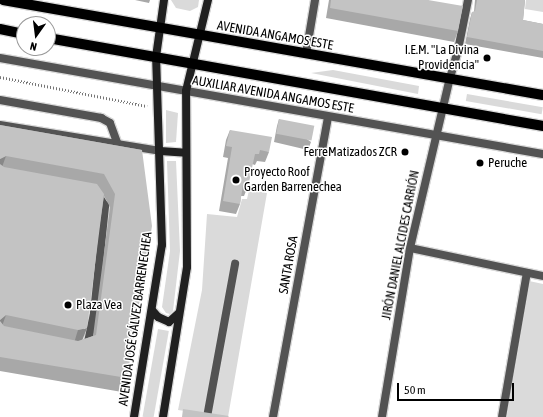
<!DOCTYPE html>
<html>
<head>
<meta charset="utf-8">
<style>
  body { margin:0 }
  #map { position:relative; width:543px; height:417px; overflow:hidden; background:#fff; font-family:"Asap Condensed",sans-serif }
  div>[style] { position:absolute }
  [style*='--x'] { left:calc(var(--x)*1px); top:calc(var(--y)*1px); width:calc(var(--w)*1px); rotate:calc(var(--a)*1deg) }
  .green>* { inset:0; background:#dadada; transform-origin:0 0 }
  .path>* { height:2.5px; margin-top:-1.25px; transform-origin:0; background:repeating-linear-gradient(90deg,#757575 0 1px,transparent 0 3px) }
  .roads { filter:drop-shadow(1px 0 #dbdbdb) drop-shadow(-1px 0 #dbdbdb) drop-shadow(0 1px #dbdbdb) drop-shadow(0 -1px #dbdbdb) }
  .service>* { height:8px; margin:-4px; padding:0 4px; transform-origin:4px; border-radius:4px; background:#535353 }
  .minor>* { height:8px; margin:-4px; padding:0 4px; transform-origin:4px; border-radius:4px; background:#535353 }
  .tertiary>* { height:8px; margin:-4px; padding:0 4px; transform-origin:4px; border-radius:4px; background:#535353 }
  .secondary>* { height:8px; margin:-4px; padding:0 4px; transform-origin:4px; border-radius:4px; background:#202020 }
  .primary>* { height:10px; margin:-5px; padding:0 5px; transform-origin:5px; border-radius:5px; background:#000 }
  .wall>* { inset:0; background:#a8a8a8 }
  .shaded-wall>* { inset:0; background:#888 }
  .building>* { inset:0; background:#c3c3c3; transform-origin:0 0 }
  .dots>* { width:11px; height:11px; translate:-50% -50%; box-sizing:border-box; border:2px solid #fff; border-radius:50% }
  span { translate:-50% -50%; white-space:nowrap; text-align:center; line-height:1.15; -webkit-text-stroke:3px #fff; paint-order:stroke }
  .street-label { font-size:13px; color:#000 }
  .poi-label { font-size:13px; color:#000 }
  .right { translate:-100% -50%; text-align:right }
  .left { translate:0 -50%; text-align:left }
  .north { position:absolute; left:16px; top:16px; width:40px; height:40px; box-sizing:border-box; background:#fff; border:1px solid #999; border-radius:50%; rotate:194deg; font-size:11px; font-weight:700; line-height:16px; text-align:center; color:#000 }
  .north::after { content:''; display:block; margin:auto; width:14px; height:18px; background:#000; clip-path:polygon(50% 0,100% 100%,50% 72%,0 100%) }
  .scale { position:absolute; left:397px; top:383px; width:117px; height:18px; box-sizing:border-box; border:2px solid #000; border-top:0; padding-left:5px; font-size:12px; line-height:14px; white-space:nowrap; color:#000; -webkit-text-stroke:3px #fff; paint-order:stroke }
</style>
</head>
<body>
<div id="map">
  <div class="green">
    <i style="clip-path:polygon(171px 0,199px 0,198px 7px,190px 11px,176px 8px)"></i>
    <i style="clip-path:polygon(526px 0,543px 0,543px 12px,525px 9px)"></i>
    <i style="clip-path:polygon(333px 70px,419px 86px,418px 94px,311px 73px)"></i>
    <i style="left:467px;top:94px;width:77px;height:7px;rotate:10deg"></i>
    <i style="clip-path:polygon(166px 110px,178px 113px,176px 142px,166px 143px)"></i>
    <i style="clip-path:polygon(167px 161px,176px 161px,180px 251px,173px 311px,170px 314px,166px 313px,162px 307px,170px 251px)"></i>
    <i style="clip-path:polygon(249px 190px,267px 193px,228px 417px,178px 410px,202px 290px,207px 214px,237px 217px,242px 199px,247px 199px)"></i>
    <i style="clip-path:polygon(529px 281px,543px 284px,543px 417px,507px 417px)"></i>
    <i style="left:158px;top:329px;width:11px;height:89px;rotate:10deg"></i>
  </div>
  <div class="path">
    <i style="--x:0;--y:77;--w:150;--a:11.2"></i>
  </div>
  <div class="roads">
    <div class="service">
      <i style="--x:450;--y:78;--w:29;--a:-74"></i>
      <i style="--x:458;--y:50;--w:51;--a:-78.7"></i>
      <i style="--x:0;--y:100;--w:103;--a:10.1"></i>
      <i style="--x:101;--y:118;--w:10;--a:29"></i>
      <i style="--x:110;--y:123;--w:23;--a:70"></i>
      <i style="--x:0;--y:125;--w:162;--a:9.2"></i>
      <i style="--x:85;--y:347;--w:6;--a:-59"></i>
      <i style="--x:88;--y:342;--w:30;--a:-78"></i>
      <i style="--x:94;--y:313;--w:108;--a:-84.1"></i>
      <i style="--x:105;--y:206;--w:17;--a:-123"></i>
      <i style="--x:207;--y:417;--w:156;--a:-79.6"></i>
    </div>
    <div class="minor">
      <i style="--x:306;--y:54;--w:55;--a:-80.5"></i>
      <i style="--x:410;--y:248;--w:136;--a:11.9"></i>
      <i style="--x:273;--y:417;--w:305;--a:-79.6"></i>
      <i style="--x:382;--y:417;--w:171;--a:-80.6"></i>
      <i style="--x:410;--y:248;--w:175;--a:-76.8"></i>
      <i style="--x:502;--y:417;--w:146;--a:-80.2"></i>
    </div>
    <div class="tertiary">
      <i style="--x:0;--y:58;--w:551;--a:10.03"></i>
    </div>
    <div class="secondary">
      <i style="--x:160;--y:151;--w:26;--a:4"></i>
      <i style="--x:152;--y:310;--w:9;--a:49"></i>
      <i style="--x:158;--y:317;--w:12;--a:24"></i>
      <i style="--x:169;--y:322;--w:13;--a:-42"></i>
      <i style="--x:134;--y:417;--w:174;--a:-80.8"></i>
      <i style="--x:162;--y:245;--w:188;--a:-91.8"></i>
      <i style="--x:156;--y:57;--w:58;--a:-82"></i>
      <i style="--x:163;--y:417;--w:152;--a:-80.9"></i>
      <i style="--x:187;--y:267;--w:176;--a:-90.3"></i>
      <i style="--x:186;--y:91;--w:94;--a:-76.4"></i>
    </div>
    <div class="primary">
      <i style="--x:3;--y:0;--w:548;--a:9.98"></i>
      <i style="--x:0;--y:29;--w:25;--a:12"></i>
      <i style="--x:48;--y:38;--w:503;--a:10.08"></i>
    </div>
  </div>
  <div class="wall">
    <i style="clip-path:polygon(135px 0,150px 0,149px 3px)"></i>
    <i style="clip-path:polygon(329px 0,428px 0,458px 31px,454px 42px,326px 18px)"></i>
    <i style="clip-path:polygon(475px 0,525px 0,523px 20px,543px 24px,543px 58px,465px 44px,470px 19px,472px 12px,474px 12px)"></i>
    <i style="clip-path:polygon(279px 119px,311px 142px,308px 150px,274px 142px,277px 126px)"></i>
    <i style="clip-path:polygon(evenodd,0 125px,142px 150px,127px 378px,122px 392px,0 371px,0 125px,104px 196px,110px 207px,93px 336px,82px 340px,104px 196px)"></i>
    <i style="clip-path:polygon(230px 130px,269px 152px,265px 162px,257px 161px,255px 165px,252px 164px,248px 186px,244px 196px,241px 196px,240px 204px,236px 214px,219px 211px,228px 158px,223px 157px,226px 140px)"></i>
  </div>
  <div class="shaded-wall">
    <i style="clip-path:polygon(6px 156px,1px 170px,0 170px,0 159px)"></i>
    <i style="clip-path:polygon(6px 315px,1px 329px,0 329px,0 320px)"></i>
    <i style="clip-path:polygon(87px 328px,82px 341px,74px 343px,78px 330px)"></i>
  </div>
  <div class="building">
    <i style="clip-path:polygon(331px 0,428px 0,463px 6px,458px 31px,330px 8px)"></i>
    <i style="clip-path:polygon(477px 0,525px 0,523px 20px,543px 24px,543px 51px,467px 37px,472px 12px,475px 11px)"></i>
    <i style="left:279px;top:119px;width:36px;height:15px;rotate:11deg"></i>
    <i style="clip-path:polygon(0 125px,142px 150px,152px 226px,127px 378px,0 357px,0 321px,4px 326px,78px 341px,96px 335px,115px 194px,104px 174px,6px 156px,0 159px,0 162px)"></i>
    <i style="clip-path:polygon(230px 130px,272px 137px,269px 152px,260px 150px,259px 154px,255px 154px,248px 186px,243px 185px,240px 204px,223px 201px,232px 147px,226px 146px)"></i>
    <i style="clip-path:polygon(0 164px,4px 167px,97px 184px,104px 194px,87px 328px,78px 330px,6px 315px,0 320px)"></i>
    <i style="clip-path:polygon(183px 409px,229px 416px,228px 417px,182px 417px)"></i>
  </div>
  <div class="dots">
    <i style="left:487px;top:58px;background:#000"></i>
    <i style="left:405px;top:152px;background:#000"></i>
    <i style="left:480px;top:163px;background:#000"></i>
    <i style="left:236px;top:180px;background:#000"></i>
    <i style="left:68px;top:305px;background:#000"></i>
  </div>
  <div class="street-label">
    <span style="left:275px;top:36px;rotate:10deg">AVENIDA ANGAMOS ESTE</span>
    <span style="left:273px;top:95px;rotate:10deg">AUXILIAR AVENIDA ANGAMOS ESTE</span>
    <span style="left:401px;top:245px;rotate:-79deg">JIRÓN DANIEL ALCIDES CARRIÓN</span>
    <span style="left:289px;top:265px;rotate:-80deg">SANTA ROSA</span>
    <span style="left:136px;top:319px;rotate:-82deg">AVENIDA JOSÉ GÁLVEZ BARRENECHEA</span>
  </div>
  <div class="poi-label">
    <span class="right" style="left:479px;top:58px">I.E.M. "La Divina<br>Providencia"</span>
    <span class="right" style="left:397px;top:152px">FerreMatizados ZCR</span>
    <span class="left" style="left:488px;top:163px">Peruche</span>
    <span class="left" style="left:244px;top:180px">Proyecto Roof<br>Garden Barrenechea</span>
    <span class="left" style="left:76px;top:305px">Plaza Vea</span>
  </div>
  <div class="north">N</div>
  <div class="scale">50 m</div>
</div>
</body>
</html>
